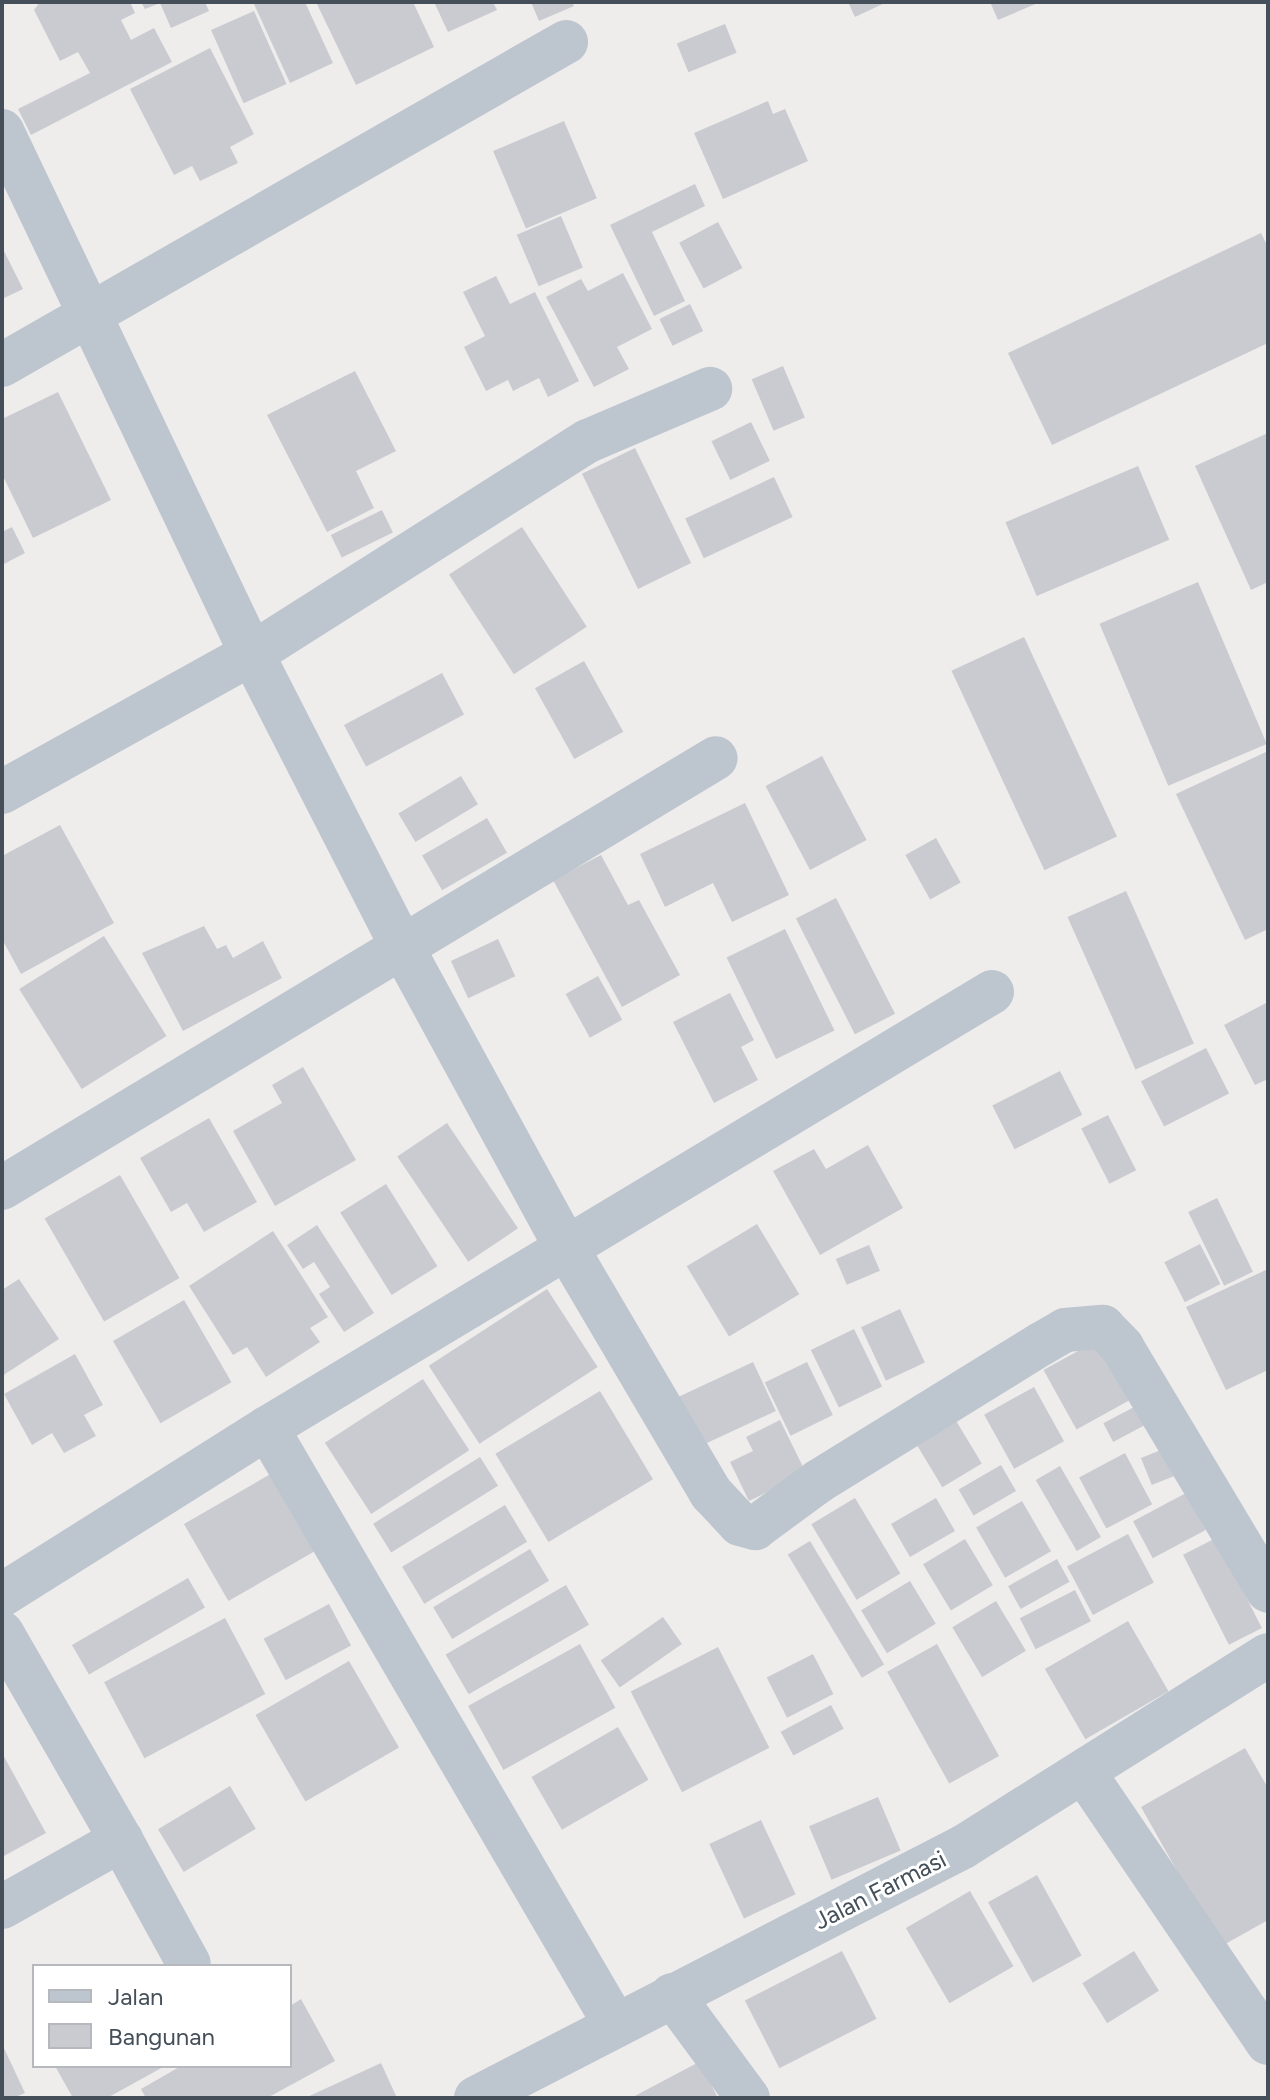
<!DOCTYPE html>
<html>
<head>
<meta charset="utf-8">
<style>
  body { margin:0 }
  #map { position:relative; width:1270px; height:2100px; overflow:hidden; background:#efecec; font-family:Figtree,sans-serif }
  div>[style] { position:absolute }
  [style*='--x'] { left:calc(var(--x)*1px); top:calc(var(--y)*1px); width:calc(var(--w)*1px); rotate:calc(var(--a)*1deg) }
  .building>* { inset:0; background:#c9cbd1; transform-origin:0 0 }
  .minor>* { height:44px; margin:-22px; padding:0 22px; transform-origin:22px; border-radius:22px; background:#bdc6cf }
  .tertiary>* { height:44px; margin:-22px; padding:0 22px; transform-origin:22px; border-radius:22px; background:#bdc6cf }
  span { translate:-50% -50%; white-space:nowrap; text-align:center; line-height:1.15; -webkit-text-stroke:6px #fff; paint-order:stroke }
  .street-label { font-size:24px; color:#454f59 }
  .frame { position:absolute; inset:0; border:4px solid #454f59; pointer-events:none }
  .legend { position:absolute; left:32px; top:1964px; width:260px; height:104px; box-sizing:border-box; background:#fff; border:2px solid #b5b9bd; margin:0; padding:10px 14px; list-style:none; font-size:24px; color:#454f59 }
  .legend li { display:flex; align-items:center; gap:16px; height:40px }
  .legend b { width:40px; border:2px solid #b5b9bd }
</style>
</head>
<body>
<div id="map">
  <div class="building">
    <i style="clip-path:polygon(40px 2px,130px 2px,135px 13px,121px 20px,131px 40px,154px 28px,172px 62px,31px 135px,18px 109px,90px 73px,78px 52px,60px 61px,34px 10px)"></i>
    <i style="clip-path:polygon(141px 2px,205px 2px,209px 11px,171px 28px,160px 3px,145px 9px)"></i>
    <i style="clip-path:polygon(305px 2px,333px 63px,290px 83px,254px 4px)"></i>
    <i style="clip-path:polygon(316px 2px,413px 2px,434px 47px,356px 85px)"></i>
    <i style="clip-path:polygon(434px 2px,493px 2px,497px 10px,448px 32px)"></i>
    <i style="clip-path:polygon(531px 2px,572px 2px,574px 6px,539px 21px)"></i>
    <i style="clip-path:polygon(848px 2px,887px 2px,855px 17px)"></i>
    <i style="clip-path:polygon(990px 2px,1040px 2px,998px 20px)"></i>
    <i style="left:254px;top:11px;width:80px;height:47px;rotate:66deg"></i>
    <i style="left:725px;top:24px;width:31px;height:52px;rotate:68deg"></i>
    <i style="clip-path:polygon(210px 48px,254px 134px,230px 147px,238px 163px,200px 181px,192px 166px,174px 175px,130px 89px)"></i>
    <i style="clip-path:polygon(768px 101px,773px 114px,785px 109px,808px 161px,723px 199px,694px 133px)"></i>
    <i style="left:564px;top:121px;width:84px;height:77px;rotate:67deg"></i>
    <i style="clip-path:polygon(695px 184px,705px 206px,652px 232px,685px 301px,654px 316px,610px 225px)"></i>
    <i style="left:561px;top:216px;width:56px;height:48px;rotate:67deg"></i>
    <i style="left:718px;top:222px;width:52px;height:44px;rotate:62deg"></i>
    <i style="clip-path:polygon(1261px 233px,1268px 247px,1268px 343px,1052px 445px,1008px 353px)"></i>
    <i style="clip-path:polygon(2px 247px,23px 289px,2px 299px)"></i>
    <i style="clip-path:polygon(623px 273px,652px 329px,617px 347px,629px 369px,594px 387px,546px 297px,581px 279px,588px 291px)"></i>
    <i style="clip-path:polygon(496px 276px,510px 304px,535px 292px,579px 381px,548px 397px,539px 378px,513px 391px,508px 380px,486px 391px,464px 347px,485px 336px,463px 292px)"></i>
    <i style="left:690px;top:304px;width:30px;height:34px;rotate:64deg"></i>
    <i style="left:783px;top:366px;width:56px;height:34px;rotate:67deg"></i>
    <i style="clip-path:polygon(355px 371px,396px 451px,356px 471px,374px 508px,327px 532px,267px 415px)"></i>
    <i style="clip-path:polygon(58px 392px,111px 500px,33px 538px,2px 474px,2px 419px)"></i>
    <i style="left:751px;top:422px;width:43px;height:44px;rotate:64deg"></i>
    <i style="clip-path:polygon(1268px 433px,1268px 582px,1251px 590px,1195px 466px)"></i>
    <i style="left:635px;top:448px;width:128px;height:59px;rotate:64deg"></i>
    <i style="left:1138px;top:466px;width:80px;height:144px;rotate:67deg"></i>
    <i style="left:774px;top:477px;width:44px;height:98px;rotate:65deg"></i>
    <i style="left:382px;top:510px;width:25px;height:57px;rotate:64deg"></i>
    <i style="clip-path:polygon(12px 527px,25px 553px,2px 565px,2px 532px)"></i>
    <i style="left:522px;top:527px;width:119px;height:87px;rotate:57deg"></i>
    <i style="left:1198px;top:582px;width:176px;height:107px;rotate:67deg"></i>
    <i style="left:1024px;top:637px;width:220px;height:80px;rotate:65deg"></i>
    <i style="left:584px;top:661px;width:81px;height:56px;rotate:61deg"></i>
    <i style="left:442px;top:673px;width:47px;height:111px;rotate:62deg"></i>
    <i style="clip-path:polygon(1268px 751px,1268px 929px,1245px 940px,1176px 794px)"></i>
    <i style="left:822px;top:756px;width:95px;height:64px;rotate:62deg"></i>
    <i style="left:461px;top:776px;width:33px;height:73px;rotate:59deg"></i>
    <i style="clip-path:polygon(745px 803px,789px 895px,732px 922px,713px 883px,665px 907px,640px 854px)"></i>
    <i style="left:487px;top:818px;width:40px;height:75px;rotate:60deg"></i>
    <i style="clip-path:polygon(60px 825px,114px 923px,21px 974px,2px 939px,2px 856px)"></i>
    <i style="left:936px;top:838px;width:51px;height:35px;rotate:61deg"></i>
    <i style="clip-path:polygon(601px 855px,628px 905px,639px 900px,680px 975px,622px 1007px,553px 880px)"></i>
    <i style="left:1126px;top:891px;width:167px;height:64px;rotate:66deg"></i>
    <i style="left:836px;top:898px;width:130px;height:45px;rotate:63deg"></i>
    <i style="clip-path:polygon(204px 926px,217px 949px,226px 945px,233px 958px,263px 941px,282px 978px,183px 1031px,142px 953px)"></i>
    <i style="left:785px;top:929px;width:113px;height:65px;rotate:64deg"></i>
    <i style="left:104px;top:936px;width:118px;height:100px;rotate:58deg"></i>
    <i style="left:498px;top:939px;width:41px;height:52px;rotate:65deg"></i>
    <i style="left:598px;top:976px;width:50px;height:37px;rotate:61deg"></i>
    <i style="clip-path:polygon(730px 993px,754px 1040px,741px 1047px,758px 1080px,714px 1103px,673px 1022px)"></i>
    <i style="clip-path:polygon(1268px 1002px,1268px 1079px,1255px 1085px,1224px 1025px)"></i>
    <i style="left:1206px;top:1048px;width:51px;height:73px;rotate:63deg"></i>
    <i style="clip-path:polygon(303px 1067px,356px 1160px,275px 1206px,233px 1131px,282px 1103px,272px 1085px)"></i>
    <i style="left:1060px;top:1071px;width:49px;height:76px;rotate:63deg"></i>
    <i style="left:1108px;top:1115px;width:62px;height:30px;rotate:63deg"></i>
    <i style="clip-path:polygon(209px 1118px,257px 1202px,204px 1232px,187px 1203px,171px 1212px,140px 1158px)"></i>
    <i style="left:447px;top:1123px;width:127px;height:60px;rotate:56deg"></i>
    <i style="clip-path:polygon(868px 1145px,903px 1208px,820px 1255px,773px 1171px,814px 1149px,826px 1169px)"></i>
    <i style="left:120px;top:1175px;width:119px;height:87px;rotate:60deg"></i>
    <i style="left:386px;top:1184px;width:97px;height:54px;rotate:58deg"></i>
    <i style="left:1217px;top:1198px;width:82px;height:32px;rotate:64deg"></i>
    <i style="left:757px;top:1224px;width:82px;height:82px;rotate:59deg"></i>
    <i style="clip-path:polygon(317px 1225px,374px 1313px,344px 1332px,319px 1294px,330px 1287px,314px 1262px,303px 1269px,287px 1245px)"></i>
    <i style="clip-path:polygon(273px 1231px,328px 1317px,310px 1328px,320px 1342px,266px 1377px,247px 1347px,233px 1355px,189px 1286px)"></i>
    <i style="left:1200px;top:1244px;width:45px;height:40px;rotate:63deg"></i>
    <i style="left:869px;top:1245px;width:28px;height:36px;rotate:67deg"></i>
    <i style="clip-path:polygon(1268px 1269px,1268px 1370px,1226px 1390px,1186px 1307px)"></i>
    <i style="clip-path:polygon(19px 1279px,59px 1339px,2px 1376px,2px 1290px)"></i>
    <i style="left:547px;top:1289px;width:93px;height:141px;rotate:57deg"></i>
    <i style="left:184px;top:1300px;width:95px;height:82px;rotate:60deg"></i>
    <i style="left:900px;top:1309px;width:59px;height:43px;rotate:65deg"></i>
    <i style="left:854px;top:1329px;width:64px;height:48px;rotate:64deg"></i>
    <i style="left:1096px;top:1341px;width:68px;height:60px;rotate:61deg"></i>
    <i style="clip-path:polygon(75px 1354px,103px 1405px,84px 1415px,96px 1436px,64px 1453px,52px 1433px,32px 1445px,4px 1394px)"></i>
    <i style="left:753px;top:1362px;width:54px;height:82px;rotate:65deg"></i>
    <i style="left:807px;top:1362px;width:59px;height:47px;rotate:64deg"></i>
    <i style="left:423px;top:1379px;width:85px;height:117px;rotate:57deg"></i>
    <i style="left:1034px;top:1387px;width:62px;height:57px;rotate:61deg"></i>
    <i style="left:600px;top:1391px;width:103px;height:122px;rotate:59deg"></i>
    <i style="left:1136px;top:1406px;width:21px;height:37px;rotate:62deg"></i>
    <i style="left:955px;top:1419px;width:52px;height:46px;rotate:59deg"></i>
    <i style="clip-path:polygon(780px 1420px,806px 1473px,749px 1501px,730px 1462px,753px 1451px,746px 1437px)"></i>
    <i style="left:1166px;top:1448px;width:29px;height:27px;rotate:68deg"></i>
    <i style="left:1125px;top:1453px;width:58px;height:52px;rotate:62deg"></i>
    <i style="left:480px;top:1457px;width:34px;height:126px;rotate:58deg"></i>
    <i style="left:1001px;top:1465px;width:30px;height:49px;rotate:60deg"></i>
    <i style="left:1060px;top:1466px;width:82px;height:28px;rotate:60deg"></i>
    <i style="left:274px;top:1472px;width:89px;height:104px;rotate:60deg"></i>
    <i style="left:1186px;top:1493px;width:42px;height:60px;rotate:62deg"></i>
    <i style="left:855px;top:1498px;width:88px;height:51px;rotate:59deg"></i>
    <i style="left:936px;top:1498px;width:38px;height:52px;rotate:60deg"></i>
    <i style="left:1022px;top:1501px;width:58px;height:53px;rotate:60deg"></i>
    <i style="left:505px;top:1505px;width:43px;height:120px;rotate:59deg"></i>
    <i style="left:1128px;top:1534px;width:55px;height:69px;rotate:62deg"></i>
    <i style="left:1216px;top:1538px;width:101px;height:37px;rotate:63deg"></i>
    <i style="left:965px;top:1539px;width:54px;height:49px;rotate:59deg"></i>
    <i style="left:810px;top:1541px;width:144px;height:26px;rotate:59deg"></i>
    <i style="left:530px;top:1549px;width:37px;height:113px;rotate:59deg"></i>
    <i style="left:1057px;top:1559px;width:26px;height:56px;rotate:61deg"></i>
    <i style="left:188px;top:1578px;width:34px;height:134px;rotate:60deg"></i>
    <i style="left:910px;top:1581px;width:50px;height:57px;rotate:59deg"></i>
    <i style="left:566px;top:1585px;width:46px;height:139px;rotate:60deg"></i>
    <i style="left:1075px;top:1590px;width:35px;height:62px;rotate:63deg"></i>
    <i style="left:996px;top:1601px;width:58px;height:51px;rotate:59deg"></i>
    <i style="left:329px;top:1604px;width:47px;height:74px;rotate:62deg"></i>
    <i style="left:663px;top:1617px;width:33px;height:76px;rotate:55deg"></i>
    <i style="left:225px;top:1618px;width:86px;height:137px;rotate:62deg"></i>
    <i style="left:1128px;top:1621px;width:81px;height:96px;rotate:60deg"></i>
    <i style="left:580px;top:1644px;width:73px;height:128px;rotate:61deg"></i>
    <i style="left:937px;top:1644px;width:128px;height:57px;rotate:61deg"></i>
    <i style="left:718px;top:1647px;width:113px;height:98px;rotate:63deg"></i>
    <i style="left:813px;top:1654px;width:45px;height:52px;rotate:63deg"></i>
    <i style="left:349px;top:1661px;width:100px;height:108px;rotate:60deg"></i>
    <i style="left:831px;top:1705px;width:27px;height:57px;rotate:62deg"></i>
    <i style="left:618px;top:1727px;width:61px;height:100px;rotate:60deg"></i>
    <i style="clip-path:polygon(1245px 1748px,1268px 1788px,1268px 1920px,1220px 1947px,1141px 1807px)"></i>
    <i style="clip-path:polygon(2px 1753px,46px 1833px,2px 1857px)"></i>
    <i style="left:230px;top:1786px;width:50px;height:84px;rotate:59deg"></i>
    <i style="left:878px;top:1797px;width:58px;height:75px;rotate:67deg"></i>
    <i style="left:761px;top:1820px;width:82px;height:57px;rotate:65deg"></i>
    <i style="left:1037px;top:1875px;width:92px;height:56px;rotate:61deg"></i>
    <i style="left:970px;top:1891px;width:87px;height:74px;rotate:60deg"></i>
    <i style="left:842px;top:1951px;width:76px;height:109px;rotate:63deg"></i>
    <i style="left:1134px;top:1951px;width:47px;height:61px;rotate:58deg"></i>
    <i style="clip-path:polygon(301px 1999px,335px 2061px,267px 2098px,146px 2098px,141px 2089px,181px 2066px,290px 2066px,290px 2006px)"></i>
    <i style="clip-path:polygon(2px 2044px,25px 2093px,13px 2098px,2px 2098px)"></i>
    <i style="clip-path:polygon(699px 2062px,718px 2098px,631px 2098px)"></i>
    <i style="clip-path:polygon(381px 2063px,397px 2098px,305px 2098px)"></i>
    <i style="clip-path:polygon(55px 2066px,165px 2066px,107px 2098px,73px 2098px)"></i>
  </div>
  <div class="minor">
    <i style="--x:2;--y:131;--w:557;--a:64.49"></i>
    <i style="--x:242;--y:634;--w:347;--a:62.9"></i>
    <i style="--x:400;--y:943;--w:346;--a:61.4"></i>
    <i style="--x:566;--y:1247;--w:286;--a:59.5"></i>
    <i style="--x:711;--y:1493;--w:42;--a:46.9"></i>
    <i style="--x:740;--y:1524;--w:16;--a:15"></i>
    <i style="--x:755;--y:1528;--w:79;--a:-36.3"></i>
    <i style="--x:819;--y:1481;--w:261;--a:-31.7"></i>
    <i style="--x:1041;--y:1344;--w:28;--a:-30"></i>
    <i style="--x:1065;--y:1330;--w:38;--a:-5"></i>
    <i style="--x:1103;--y:1327;--w:28;--a:46"></i>
    <i style="--x:1122;--y:1347;--w:284;--a:59.1"></i>
    <i style="--x:2;--y:365;--w:650;--a:-29.8"></i>
    <i style="--x:2;--y:792;--w:289;--a:-29"></i>
    <i style="--x:255;--y:652;--w:394;--a:-32.4"></i>
    <i style="--x:588;--y:441;--w:133;--a:-23.1"></i>
    <i style="--x:2;--y:1188;--w:833;--a:-31.06"></i>
    <i style="--x:267;--y:1428;--w:692;--a:59.73"></i>
    <i style="--x:2;--y:1595;--w:313;--a:-32.2"></i>
    <i style="--x:267;--y:1428;--w:846;--a:-31.02"></i>
    <i style="--x:2;--y:1633;--w:239;--a:60.1"></i>
    <i style="--x:1085;--y:1774;--w:325;--a:55.8"></i>
    <i style="--x:2;--y:1907;--w:137;--a:-29.4"></i>
    <i style="--x:121;--y:1840;--w:141;--a:61.3"></i>
    <i style="--x:672;--y:1995;--w:128;--a:53.6"></i>
  </div>
  <div class="tertiary">
    <i style="--x:476;--y:2098;--w:548;--a:-27.27"></i>
    <i style="--x:963;--y:1847;--w:360;--a:-32.2"></i>
  </div>
  <div class="street-label">
    <span style="left:880px;top:1890px;rotate:-27deg">Jalan Farmasi</span>
  </div>
  <div class="frame"></div>
  <ul class="legend">
  <li><b style="height:10px;background:#bdc6cf"></b>Jalan</li>
  <li><b style="height:22px;background:#c9cbd1"></b>Bangunan</li>
  </ul>
</div>
</body>
</html>
